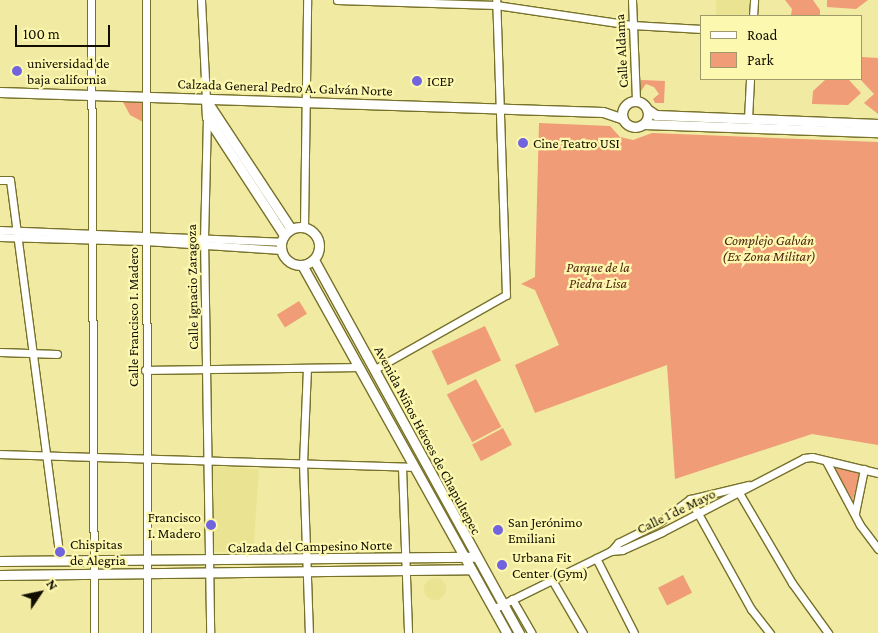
<!DOCTYPE html>
<html>
<head>
<meta charset="utf-8">
<style>
  body { margin:0 }
  #map { position:relative; width:878px; height:633px; overflow:hidden; background:#f0eaa2; font-family:"Crimson Pro",serif }
  div>[style] { position:absolute }
  [style*='--x'] { left:calc(var(--x)*1px); top:calc(var(--y)*1px); width:calc(var(--w)*1px); rotate:calc(var(--a)*1deg) }
  .built>* { inset:0; background:#e9e392; transform-origin:0 0 }
  .round { border-radius:50% }
  .green>* { inset:0; background:#f09c77; transform-origin:0 0 }
  .roads { filter:drop-shadow(1px 0 #77712a) drop-shadow(-1px 0 #77712a) drop-shadow(0 1px #77712a) drop-shadow(0 -1px #77712a) }
  .minor>* { height:7px; margin:-3.5px; padding:0 3.5px; transform-origin:3.5px; border-radius:3.5px; background:#fff }
  .major>* { height:9px; margin:-4.5px; padding:0 4.5px; transform-origin:4.5px; border-radius:4.5px; background:#fff }
  .major>.ring { margin:-4.5px; padding:0; box-sizing:content-box; background:none; border:9px solid #fff; border-radius:50% }
  .dots>* { width:14px; height:14px; translate:-50% -50%; box-sizing:border-box; border:2px solid #fdf8af; border-radius:50% }
  span { translate:-50% -50%; white-space:nowrap; text-align:center; line-height:1.15; -webkit-text-stroke:4.5px #fdf8af; paint-order:stroke }
  .street-label { font-size:14px; color:#110e00 }
  .poi-label { font-size:14px; color:#110e00 }
  .left { translate:0 -50%; text-align:left }
  .right { translate:-100% -50%; text-align:right }
  .park-label { font-size:14px; color:#502510; font-style:italic }
  .legend { position:absolute; left:700px; top:15px; width:162px; height:65px; box-sizing:border-box; background:#fdf8af; border:1px solid #9f9a69; margin:0; padding:6px 9px; list-style:none; font-size:15px; color:#110e00 }
  .legend li { display:flex; align-items:center; gap:10px; height:25px }
  .legend b { width:25px; border:1px solid #9f9a69 }
  .north { position:absolute; left:15px; top:568px; width:50px; height:50px; -webkit-text-stroke:4px #fdf8af; paint-order:stroke; rotate:56deg; font-size:14px; font-weight:700; line-height:20px; text-align:center; color:#110e00 }
  .north::after { content:''; display:block; margin:auto; width:18px; height:22px; background:#110e00; clip-path:polygon(50% 0,100% 100%,50% 72%,0 100%) }
  .scale { position:absolute; left:15px; top:25px; width:95px; height:22px; box-sizing:border-box; border:2px solid #110e00; border-top:0; padding-left:6px; font-size:15px; line-height:18px; white-space:nowrap; color:#110e00; -webkit-text-stroke:4px #fdf8af; paint-order:stroke }
</style>
</head>
<body>
<div id="map">
  <div class="built">
    <i style="left:716px;top:0;width:34px;height:16px"></i>
    <i style="left:212px;top:466px;width:47px;height:85px;rotate:4deg"></i>
    <i class="round" style="left:424px;top:578px;width:22px;height:22px"></i>
  </div>
  <div class="green">
    <i style="clip-path:polygon(785px 0,813px 0,820px 10px,820px 16px,791px 15px,792px 9px)"></i>
    <i style="clip-path:polygon(827px 0,868px 0,856px 9px,827px 7px)"></i>
    <i style="clip-path:polygon(862px 57px,878px 58px,878px 114px,864px 103px,874px 94px,860px 79px)"></i>
    <i style="clip-path:polygon(826px 79px,848px 79px,861px 93px,848px 105px,812px 104px,813px 91px)"></i>
    <i style="clip-path:polygon(641px 80px,665px 81px,664px 103px,655px 103px,653px 99px,659px 94px,654px 87px,646px 84px,641px 91px)"></i>
    <i style="clip-path:polygon(123px 102px,142px 103px,143px 122px,130px 115px)"></i>
    <i style="clip-path:polygon(539px 123px,610px 126px,620px 137px,633px 140px,652px 133px,878px 142px,878px 445px,812px 434px,675px 479px,667px 365px,535px 413px,515px 365px,559px 345px,535px 290px,521px 284px,535px 277px)"></i>
    <i style="left:299px;top:301px;width:15px;height:26px;rotate:58deg"></i>
    <i style="left:485px;top:326px;width:38px;height:59px;rotate:65deg"></i>
    <i style="left:476px;top:379px;width:54px;height:33px;rotate:62deg"></i>
    <i style="left:503px;top:428px;width:19px;height:35px;rotate:62deg"></i>
    <i style="clip-path:polygon(833px 467px,860px 473px,853px 500px)"></i>
    <i style="left:683px;top:575px;width:20px;height:28px;rotate:63deg"></i>
  </div>
  <div class="roads">
    <div class="minor">
      <i style="--x:91;--y:0;--w:633;--a:89.73"></i>
      <i style="--x:146;--y:0;--w:633;--a:89.91"></i>
      <i style="--x:201;--y:0;--w:99;--a:87.1"></i>
      <i style="--x:337;--y:0;--w:159;--a:1.8"></i>
      <i style="--x:496;--y:5;--w:137;--a:8.4"></i>
      <i style="--x:632;--y:25;--w:70;--a:3.3"></i>
      <i style="--x:632;--y:0;--w:101;--a:87.7"></i>
      <i style="--x:753;--y:16;--w:16;--a:-86"></i>
      <i style="--x:207;--y:117;--w:121;--a:91.4"></i>
      <i style="--x:204;--y:238;--w:395;--a:89.1"></i>
      <i style="--x:748;--y:119;--w:40;--a:-87.1"></i>
      <i style="--x:0;--y:180;--w:10;--a:0"></i>
      <i style="--x:10;--y:180;--w:384;--a:82.5"></i>
      <i style="--x:304;--y:227;--w:227;--a:-89.2"></i>
      <i style="--x:0;--y:230;--w:281;--a:2.4"></i>
      <i style="--x:0;--y:237;--w:145;--a:1.6"></i>
      <i style="--x:145;--y:241;--w:137;--a:3.8"></i>
      <i style="--x:0;--y:352;--w:57;--a:2"></i>
      <i style="--x:307;--y:368;--w:95;--a:92.4"></i>
      <i style="--x:303;--y:463;--w:170;--a:88"></i>
      <i style="--x:375;--y:369;--w:150;--a:-29.5"></i>
      <i style="--x:506;--y:295;--w:295;--a:-91.9"></i>
      <i style="--x:145;--y:370;--w:213;--a:-0.8"></i>
      <i style="--x:0;--y:454;--w:414;--a:1.8"></i>
      <i style="--x:826;--y:461;--w:72;--a:62"></i>
      <i style="--x:860;--y:525;--w:30;--a:53"></i>
      <i style="--x:402;--y:467;--w:166;--a:87.9"></i>
      <i style="--x:738;--y:491;--w:107;--a:59.6"></i>
      <i style="--x:792;--y:583;--w:62;--a:54.2"></i>
      <i style="--x:690;--y:499;--w:126;--a:61"></i>
      <i style="--x:751;--y:609;--w:31;--a:52"></i>
      <i style="--x:855;--y:513;--w:45;--a:-78.4"></i>
      <i style="--x:611;--y:551;--w:11;--a:-5"></i>
      <i style="--x:622;--y:550;--w:44;--a:-24.2"></i>
      <i style="--x:662;--y:532;--w:160;--a:-27.5"></i>
      <i style="--x:804;--y:458;--w:8;--a:-7"></i>
      <i style="--x:812;--y:457;--w:68;--a:13.6"></i>
      <i style="--x:596;--y:558;--w:84;--a:63.1"></i>
      <i style="--x:552;--y:580;--w:61;--a:59.7"></i>
      <i style="--x:512;--y:599;--w:39;--a:60"></i>
      <i style="--x:493;--y:609;--w:131;--a:-26.2"></i>
      <i style="--x:611;--y:551;--w:11;--a:-49"></i>
      <i style="--x:618;--y:543;--w:45;--a:-26.6"></i>
      <i style="--x:658;--y:523;--w:40;--a:-37"></i>
      <i style="--x:690;--y:499;--w:60;--a:-13.6"></i>
    </div>
    <div class="major">
      <i style="--x:0;--y:92;--w:603;--a:1.9"></i>
      <i style="--x:603;--y:112;--w:21;--a:19"></i>
      <i style="--x:206;--y:99;--w:18;--a:87"></i>
      <i style="--x:207;--y:117;--w:141;--a:56.9"></i>
      <i style="--x:206;--y:100;--w:154;--a:56.6"></i>
      <i class="ring" style="left:622px;top:101px;width:17px;height:17px"></i>
      <i style="--x:647;--y:109;--w:11;--a:34"></i>
      <i style="--x:656;--y:115;--w:222;--a:2.3"></i>
      <i style="--x:644;--y:124;--w:234;--a:2"></i>
      <i class="ring" style="left:281px;top:227px;width:29px;height:29px"></i>
      <i style="--x:314;--y:260;--w:426;--a:61.2"></i>
      <i style="--x:302;--y:265;--w:421;--a:60.9"></i>
      <i style="--x:0;--y:561;--w:474;--a:-0.5"></i>
      <i style="--x:0;--y:575;--w:471;--a:-0.7"></i>
    </div>
  </div>
  <div class="dots">
    <i style="left:17px;top:71px;background:#7264de"></i>
    <i style="left:417px;top:81px;background:#7264de"></i>
    <i style="left:523px;top:143px;background:#7264de"></i>
    <i style="left:211px;top:525px;background:#7264de"></i>
    <i style="left:498px;top:530px;background:#7264de"></i>
    <i style="left:60px;top:552px;background:#7264de"></i>
    <i style="left:502px;top:565px;background:#7264de"></i>
  </div>
  <div class="street-label">
    <span style="left:621px;top:51px;rotate:-93deg">Calle Aldama</span>
    <span style="left:285px;top:87px;rotate:2deg">Calzada General Pedro A. Galván Norte</span>
    <span style="left:192px;top:287px;rotate:-91deg">Calle Ignacio Zaragoza</span>
    <span style="left:133px;top:317px;rotate:-90deg">Calle Francisco I. Madero</span>
    <span style="left:428px;top:440px;rotate:62deg">Avenida Niños Héroes de Chapultepec</span>
    <span style="left:676px;top:511px;rotate:-26deg">Calle 1 de Mayo</span>
    <span style="left:310px;top:546px;rotate:-1deg">Calzada del Campesino Norte</span>
  </div>
  <div class="poi-label">
    <span class="left" style="left:27px;top:71px">universidad de<br>baja california</span>
    <span class="left" style="left:427px;top:81px">ICEP</span>
    <span class="left" style="left:533px;top:143px">Cine Teatro USI</span>
    <span class="right" style="left:201px;top:525px">Francisco<br>I. Madero</span>
    <span class="left" style="left:508px;top:530px">San Jerónimo<br>Emiliani</span>
    <span class="left" style="left:70px;top:552px">Chispitas<br>de Alegria</span>
    <span class="left" style="left:512px;top:565px">Urbana Fit<br>Center (Gym)</span>
  </div>
  <div class="park-label">
    <span style="left:769px;top:248px">Complejo Galván<br>(Ex Zona Militar)</span>
    <span style="left:598px;top:275px">Parque de la<br>Piedra Lisa</span>
  </div>
  <ul class="legend">
  <li><b style="height:6px;background:#fff"></b>Road</li>
  <li><b style="height:14px;background:#f09c77"></b>Park</li>
  </ul>
  <div class="north">N</div>
  <div class="scale">100 m</div>
</div>
</body>
</html>
